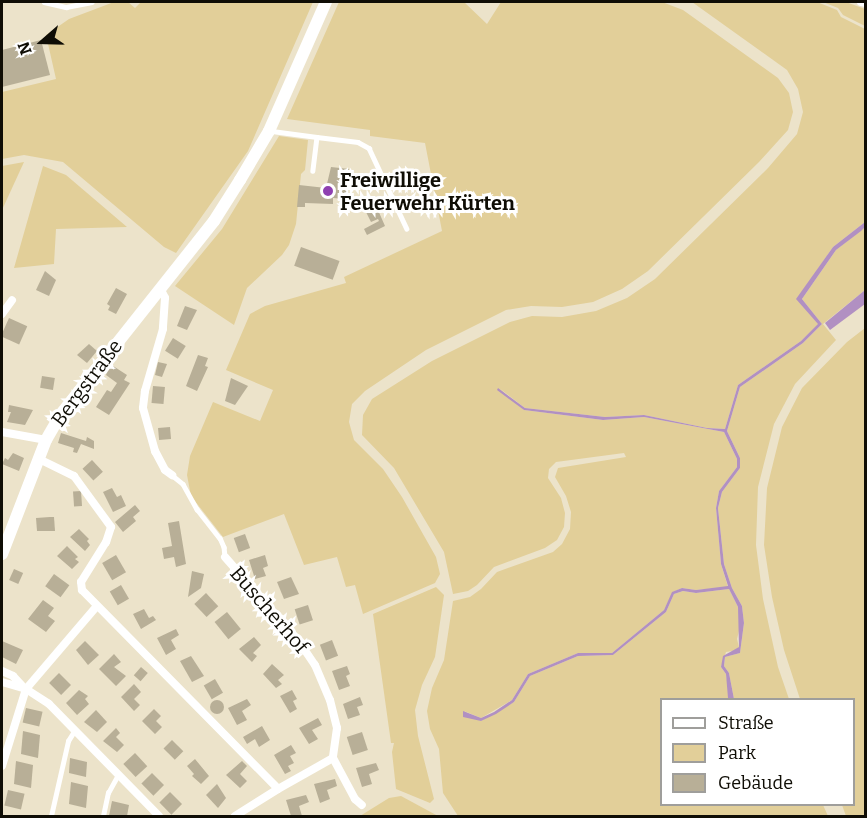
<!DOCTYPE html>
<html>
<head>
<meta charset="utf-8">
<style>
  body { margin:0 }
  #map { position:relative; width:867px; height:818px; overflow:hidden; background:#ece3ca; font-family:Bitter,serif }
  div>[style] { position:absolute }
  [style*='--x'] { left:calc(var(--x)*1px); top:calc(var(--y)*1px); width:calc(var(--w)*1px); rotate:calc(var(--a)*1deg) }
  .green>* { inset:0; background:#e2cf99 }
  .water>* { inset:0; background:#b190c2 }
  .building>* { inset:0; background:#b8af97; transform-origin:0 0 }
  .round { border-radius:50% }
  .lane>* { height:4.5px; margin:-2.25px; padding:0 2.25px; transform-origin:2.25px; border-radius:2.25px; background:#fff }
  .street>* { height:8px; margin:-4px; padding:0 4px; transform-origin:4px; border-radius:4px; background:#fff }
  .secondary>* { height:12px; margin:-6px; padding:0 6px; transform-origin:6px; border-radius:6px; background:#fff }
  .dots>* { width:16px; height:16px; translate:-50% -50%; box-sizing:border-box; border:3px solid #fff; border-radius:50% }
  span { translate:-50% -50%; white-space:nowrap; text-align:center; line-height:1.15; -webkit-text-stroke:6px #fff; paint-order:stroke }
  .poi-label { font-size:20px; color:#0f0d05; font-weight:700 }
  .left { translate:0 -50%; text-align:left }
  .street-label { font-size:20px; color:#0f0d05 }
  .frame { position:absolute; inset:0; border:3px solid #0f0d05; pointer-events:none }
  .legend { position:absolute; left:660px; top:698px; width:195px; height:108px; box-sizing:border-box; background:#fff; border:2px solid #9f9e9b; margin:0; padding:8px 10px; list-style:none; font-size:18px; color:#0f0d05 }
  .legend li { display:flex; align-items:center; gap:12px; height:30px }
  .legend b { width:30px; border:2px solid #9f9e9b }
  .north { position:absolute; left:12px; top:12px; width:60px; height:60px; -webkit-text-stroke:4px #fff; paint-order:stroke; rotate:250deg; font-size:16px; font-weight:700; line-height:24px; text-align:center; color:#0f0d05 }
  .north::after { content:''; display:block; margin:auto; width:21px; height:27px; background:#0f0d05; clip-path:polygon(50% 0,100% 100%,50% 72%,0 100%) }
</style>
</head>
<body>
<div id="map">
  <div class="green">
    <i style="clip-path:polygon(114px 2px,128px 2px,135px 8px,141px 2px,313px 2px,248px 151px,176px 253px,164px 247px,63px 162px,24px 155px,2px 159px,2px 92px,56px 79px,46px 35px,69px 19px)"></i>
    <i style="clip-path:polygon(339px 2px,464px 2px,487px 24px,501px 2px,662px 2px,683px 10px,778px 78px,789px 93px,793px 112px,788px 130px,759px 162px,648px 271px,622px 289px,593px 302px,562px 307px,531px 306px,506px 310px,426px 350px,365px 391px,352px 404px,349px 422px,354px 440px,383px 469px,402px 497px,436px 557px,440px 574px,435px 583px,363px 614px,355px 585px,346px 587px,337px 557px,304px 565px,284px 514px,223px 537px,191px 496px,187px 475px,190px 456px,213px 402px,260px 421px,273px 390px,226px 370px,250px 314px,265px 306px,346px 283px,344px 277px,442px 231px,425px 143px,370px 136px,370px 130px,287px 119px)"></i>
    <i style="clip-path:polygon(692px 2px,817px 2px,837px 10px,841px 17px,865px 29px,865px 222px,833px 247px,797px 299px,819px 324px,801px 341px,738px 385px,725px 429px,707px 428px,644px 415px,605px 417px,525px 408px,499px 388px,524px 410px,603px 420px,644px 417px,724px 432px,737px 459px,737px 467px,719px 491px,716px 508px,721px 564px,728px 587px,696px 590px,682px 588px,673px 592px,664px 610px,612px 653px,578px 653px,528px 674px,512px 700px,481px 718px,464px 711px,481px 721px,514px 702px,530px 676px,578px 656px,613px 655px,666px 612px,674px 594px,683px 591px,696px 593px,729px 589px,738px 607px,741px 623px,737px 639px,739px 647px,738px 650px,726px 652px,721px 667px,726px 674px,730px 699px,662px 700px,662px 804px,823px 805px,828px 816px,458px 816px,443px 793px,439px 749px,430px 729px,427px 711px,432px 688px,444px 660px,453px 601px,470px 597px,481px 589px,497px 572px,553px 552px,562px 544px,570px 529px,571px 512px,566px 496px,555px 477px,558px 468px,626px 457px,624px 453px,556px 462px,549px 469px,548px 478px,561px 498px,565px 513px,564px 527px,557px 540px,545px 548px,494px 567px,477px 585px,468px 591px,453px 594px,444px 552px,394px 468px,362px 435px,363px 415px,372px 399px,432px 361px,510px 322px,532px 316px,562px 317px,596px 311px,627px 298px,655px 279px,768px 168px,797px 134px,803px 112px,798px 89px,787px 70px)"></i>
    <i style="clip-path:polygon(823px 2px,846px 2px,865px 9px,865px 26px,843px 15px,838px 8px)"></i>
    <i style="clip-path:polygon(279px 136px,308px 140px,305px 170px,301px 174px,296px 224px,289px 245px,282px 255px,247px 288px,234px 325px,175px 286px,222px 229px)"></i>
    <i style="clip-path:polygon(24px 162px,2px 210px,2px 166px)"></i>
    <i style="clip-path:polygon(43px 166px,66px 175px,127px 227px,56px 229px,54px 264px,14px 268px)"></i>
    <i style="clip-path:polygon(865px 227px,865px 290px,823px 324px,836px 340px,795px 384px,774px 424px,758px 487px,756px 545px,763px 599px,778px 667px,789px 699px,734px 699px,729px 673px,724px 666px,725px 657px,740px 653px,744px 623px,742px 606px,732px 588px,724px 564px,718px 508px,722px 492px,740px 468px,740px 458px,727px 431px,740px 387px,803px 343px,822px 324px,802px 299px,836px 250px)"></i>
    <i style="clip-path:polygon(865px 328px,866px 816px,846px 816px,842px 805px,854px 804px,854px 700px,800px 699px,784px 650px,772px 597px,764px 545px,767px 488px,782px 427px,802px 388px,847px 342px)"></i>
    <i style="clip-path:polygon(436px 587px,444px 595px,435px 657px,422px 685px,415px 710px,418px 736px,434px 799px,430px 803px,396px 789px,392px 752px,394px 743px,391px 743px,373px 614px)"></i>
    <i style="clip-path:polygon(401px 796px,438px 816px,360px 816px,389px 798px)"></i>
  </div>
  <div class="water">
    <i style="clip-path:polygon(865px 222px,865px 227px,861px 231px,836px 250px,802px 299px,822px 324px,803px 343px,740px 387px,727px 431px,740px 458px,740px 468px,722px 492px,718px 508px,724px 564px,732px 588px,742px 606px,744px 623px,740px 653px,725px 657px,724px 666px,729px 673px,734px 699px,728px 698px,726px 674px,721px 667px,723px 656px,739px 647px,738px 607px,729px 589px,696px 593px,683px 591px,674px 594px,666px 612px,613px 655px,578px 656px,530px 676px,514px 702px,496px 714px,481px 721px,463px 717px,463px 711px,481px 718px,494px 712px,512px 700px,528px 674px,578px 653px,612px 653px,664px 610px,672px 592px,682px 588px,696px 590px,728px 586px,721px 564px,716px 508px,719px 491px,737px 467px,737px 459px,724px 432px,644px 417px,603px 420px,524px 410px,497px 390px,498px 388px,525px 408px,605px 417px,644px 415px,707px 428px,725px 429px,738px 385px,801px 341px,818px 324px,796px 299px,833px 247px)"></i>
    <i style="clip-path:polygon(865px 290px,865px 304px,830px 330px,825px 323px)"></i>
  </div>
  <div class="building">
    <i style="clip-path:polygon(41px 40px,50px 75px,2px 87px,2px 50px)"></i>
    <i style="clip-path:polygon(331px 167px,349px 169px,346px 199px,333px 198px,333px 204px,305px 203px,305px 207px,297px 207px,299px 185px,326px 188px)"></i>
    <i style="clip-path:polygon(374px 201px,385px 226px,367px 235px,364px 229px,379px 221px,378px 219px,371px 222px,363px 206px)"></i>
    <i style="left:301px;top:247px;width:41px;height:20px;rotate:20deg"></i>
    <i style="clip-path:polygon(45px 271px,56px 280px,49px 296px,36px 290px)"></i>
    <i style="clip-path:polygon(116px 288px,127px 294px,116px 314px,108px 310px,110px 306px,107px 304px)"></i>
    <i style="clip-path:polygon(185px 306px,197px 310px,187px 330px,177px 326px)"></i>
    <i style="left:9px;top:318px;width:20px;height:20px;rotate:24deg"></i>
    <i style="left:173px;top:338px;width:15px;height:15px;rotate:32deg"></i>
    <i style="clip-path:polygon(89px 344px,97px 351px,87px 363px,77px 355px)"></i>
    <i style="clip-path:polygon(198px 355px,208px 358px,205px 366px,208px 367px,197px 391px,186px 386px)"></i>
    <i style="clip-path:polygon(158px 362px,167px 364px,162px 377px,155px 375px)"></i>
    <i style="clip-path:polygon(110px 364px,127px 375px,124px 380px,130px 383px,109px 415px,96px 407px,107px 390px,111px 392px,117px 383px,106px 375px)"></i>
    <i style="left:42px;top:376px;width:13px;height:12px;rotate:9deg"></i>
    <i style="clip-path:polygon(231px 378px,248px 386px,235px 405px,225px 401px)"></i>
    <i style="left:153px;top:386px;width:12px;height:17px;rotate:5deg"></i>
    <i style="clip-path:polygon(9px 405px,33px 410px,25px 425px,7px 422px,11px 412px,8px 412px)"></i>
    <i style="left:170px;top:427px;width:12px;height:12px;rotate:85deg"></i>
    <i style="clip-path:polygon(61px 433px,86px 441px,87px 437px,94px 441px,94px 449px,81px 444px,77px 453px,73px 452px,74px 448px,58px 443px)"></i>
    <i style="clip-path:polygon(13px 453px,24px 458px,19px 471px,2px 464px,5px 458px,8px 460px)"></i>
    <i style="left:92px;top:460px;width:16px;height:13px;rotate:47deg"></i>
    <i style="clip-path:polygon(112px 488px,117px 497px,121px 495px,126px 506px,113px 512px,103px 492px)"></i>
    <i style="left:81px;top:491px;width:15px;height:8px;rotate:86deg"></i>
    <i style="clip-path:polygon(135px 505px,140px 511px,133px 517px,136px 521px,123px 532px,115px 522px)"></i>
    <i style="clip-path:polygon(50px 517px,54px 517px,55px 531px,37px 531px,36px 518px)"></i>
    <i style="clip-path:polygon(179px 521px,186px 564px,176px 567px,174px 557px,164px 559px,162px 548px,172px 546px,168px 523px)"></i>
    <i style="clip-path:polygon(79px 529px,89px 539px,87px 541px,90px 545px,85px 551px,70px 537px)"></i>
    <i style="left:245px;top:534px;width:15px;height:12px;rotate:70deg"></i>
    <i style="clip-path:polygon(67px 546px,78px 557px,75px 559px,79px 562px,72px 569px,57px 556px)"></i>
    <i style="left:116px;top:555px;width:20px;height:16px;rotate:60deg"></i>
    <i style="clip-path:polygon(265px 555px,268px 566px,263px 568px,266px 576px,255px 579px,249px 560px)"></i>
    <i style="left:14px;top:569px;width:10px;height:12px;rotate:24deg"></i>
    <i style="clip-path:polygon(192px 571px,204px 574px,201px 588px,188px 597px)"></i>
    <i style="left:54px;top:574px;width:19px;height:15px;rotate:36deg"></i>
    <i style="clip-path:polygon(291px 577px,299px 594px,284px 599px,277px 582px)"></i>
    <i style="left:121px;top:585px;width:16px;height:13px;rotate:60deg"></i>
    <i style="left:206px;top:593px;width:18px;height:16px;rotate:47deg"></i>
    <i style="clip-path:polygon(43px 600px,54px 608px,48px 616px,55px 621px,46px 632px,28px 619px)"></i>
    <i style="left:308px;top:605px;width:16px;height:14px;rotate:72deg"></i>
    <i style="clip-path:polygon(144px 609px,149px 618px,153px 616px,156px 620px,141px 629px,133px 614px)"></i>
    <i style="left:227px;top:612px;width:22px;height:16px;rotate:51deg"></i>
    <i style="clip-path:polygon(176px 629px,179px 635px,171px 640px,176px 649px,166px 655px,157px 638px)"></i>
    <i style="clip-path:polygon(254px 637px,261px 645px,253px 653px,257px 656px,252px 662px,239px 649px)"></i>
    <i style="left:332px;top:640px;width:17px;height:13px;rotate:69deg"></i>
    <i style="clip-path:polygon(2px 641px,23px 650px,16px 664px,2px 657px)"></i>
    <i style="clip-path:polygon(85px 641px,99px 655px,88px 665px,76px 650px)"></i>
    <i style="clip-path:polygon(114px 654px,121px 662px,114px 667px,126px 676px,116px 686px,99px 669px)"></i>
    <i style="clip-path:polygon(191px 656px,204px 676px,192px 682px,180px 661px)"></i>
    <i style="clip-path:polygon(272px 664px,284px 675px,278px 680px,282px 684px,276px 688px,263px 674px)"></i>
    <i style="clip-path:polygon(347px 666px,350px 674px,346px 676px,350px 686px,339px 690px,332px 671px)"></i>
    <i style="left:141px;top:667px;width:9px;height:11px;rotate:41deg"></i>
    <i style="left:59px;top:673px;width:17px;height:14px;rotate:45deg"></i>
    <i style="left:215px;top:679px;width:16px;height:13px;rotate:60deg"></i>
    <i style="clip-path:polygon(134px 684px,141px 692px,134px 699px,140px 705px,134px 711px,121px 697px)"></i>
    <i style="clip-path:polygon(79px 690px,88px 696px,85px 699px,89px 704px,77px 715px,66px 703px)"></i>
    <i style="clip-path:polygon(292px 690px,297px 699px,293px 701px,297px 709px,290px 713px,280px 696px)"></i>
    <i style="clip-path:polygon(360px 697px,363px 705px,357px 707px,360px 715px,348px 719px,343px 704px)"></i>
    <i style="clip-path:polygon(247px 699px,251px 705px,242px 711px,247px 720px,237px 725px,228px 708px)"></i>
    <i class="round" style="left:210px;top:700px;width:14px;height:14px"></i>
    <i style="left:26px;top:708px;width:17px;height:15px;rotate:13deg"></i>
    <i style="clip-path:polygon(154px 709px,161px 716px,156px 721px,162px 727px,155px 734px,142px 721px)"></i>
    <i style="clip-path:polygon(96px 710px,107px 722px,97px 732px,84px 722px)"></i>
    <i style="clip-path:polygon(318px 718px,322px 725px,312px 730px,318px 739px,309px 744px,299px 728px)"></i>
    <i style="clip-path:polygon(262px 726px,270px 740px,259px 747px,255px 739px,247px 744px,243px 737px)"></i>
    <i style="clip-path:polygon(116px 728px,120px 733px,116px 737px,124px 745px,117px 752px,103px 741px)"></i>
    <i style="clip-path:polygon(23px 731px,40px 735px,38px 758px,21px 754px)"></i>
    <i style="left:362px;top:732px;width:19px;height:16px;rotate:72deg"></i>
    <i style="left:172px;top:740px;width:16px;height:12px;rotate:45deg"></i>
    <i style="clip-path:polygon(291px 745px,296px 753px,290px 756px,294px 763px,288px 766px,291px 771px,285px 774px,274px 755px)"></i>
    <i style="left:135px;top:753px;width:18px;height:16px;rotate:47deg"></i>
    <i style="clip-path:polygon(70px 758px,87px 762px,86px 777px,69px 773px)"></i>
    <i style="clip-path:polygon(195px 759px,209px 776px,201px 784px,192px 776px,194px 774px,187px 766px)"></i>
    <i style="clip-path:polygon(16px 761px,33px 765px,31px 788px,14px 784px)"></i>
    <i style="clip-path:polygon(242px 761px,247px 766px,240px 774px,247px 781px,240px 788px,226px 775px)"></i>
    <i style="clip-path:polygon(376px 763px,379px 770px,369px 774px,372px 784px,362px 787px,356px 768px)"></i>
    <i style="left:152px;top:773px;width:17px;height:15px;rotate:45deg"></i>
    <i style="clip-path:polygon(335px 779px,337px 786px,327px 790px,330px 799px,320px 803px,314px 784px)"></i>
    <i style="clip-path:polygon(71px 782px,88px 786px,86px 808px,69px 804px)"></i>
    <i style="clip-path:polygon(217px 784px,226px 798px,218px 808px,206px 795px)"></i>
    <i style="left:8px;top:790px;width:17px;height:16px;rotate:13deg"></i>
    <i style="left:170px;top:792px;width:17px;height:15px;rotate:45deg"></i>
    <i style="clip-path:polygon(306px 795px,309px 802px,299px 806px,302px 816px,291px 816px,286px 800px)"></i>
    <i style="clip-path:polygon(112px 801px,129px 805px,127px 816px,109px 816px)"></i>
  </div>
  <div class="lane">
    <i style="--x:44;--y:2;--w:23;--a:13"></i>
    <i style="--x:66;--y:7;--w:26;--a:-11"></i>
    <i style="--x:272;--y:131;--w:45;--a:7.6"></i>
    <i style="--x:317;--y:137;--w:34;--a:97"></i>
    <i style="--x:317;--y:137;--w:41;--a:7"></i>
    <i style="--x:358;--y:142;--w:13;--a:29"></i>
    <i style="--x:369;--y:148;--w:89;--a:64.9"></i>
    <i style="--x:172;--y:475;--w:14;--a:39"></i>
    <i style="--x:183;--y:484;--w:29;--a:61"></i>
    <i style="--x:197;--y:509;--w:37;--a:52"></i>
    <i style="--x:220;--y:538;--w:10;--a:66"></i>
    <i style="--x:224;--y:547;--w:10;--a:84"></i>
    <i style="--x:51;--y:816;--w:77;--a:-77.2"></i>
    <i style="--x:68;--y:741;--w:13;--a:-58"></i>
    <i style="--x:103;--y:816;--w:24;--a:-78"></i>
    <i style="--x:108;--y:793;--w:21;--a:-61"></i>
  </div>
  <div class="street">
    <i style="--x:861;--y:2;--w:5;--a:11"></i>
    <i style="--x:160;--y:288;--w:11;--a:63"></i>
    <i style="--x:165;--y:298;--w:31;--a:94"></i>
    <i style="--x:163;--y:329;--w:65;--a:106.2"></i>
    <i style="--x:145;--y:391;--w:17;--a:97"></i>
    <i style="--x:143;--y:408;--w:45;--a:74.4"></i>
    <i style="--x:155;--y:451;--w:21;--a:62"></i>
    <i style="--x:165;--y:470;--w:9;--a:36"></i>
    <i style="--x:2;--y:314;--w:17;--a:-54"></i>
    <i style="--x:2;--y:432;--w:45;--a:10.3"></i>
    <i style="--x:39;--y:459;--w:39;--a:26"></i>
    <i style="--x:74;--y:476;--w:63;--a:54"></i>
    <i style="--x:111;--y:527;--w:16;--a:108"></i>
    <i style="--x:106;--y:542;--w:47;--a:122"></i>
    <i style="--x:81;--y:582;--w:8;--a:83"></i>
    <i style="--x:82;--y:590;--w:279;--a:45.4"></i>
    <i style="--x:278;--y:789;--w:51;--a:147.9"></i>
    <i style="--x:225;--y:557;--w:111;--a:48.7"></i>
    <i style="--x:298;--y:640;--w:30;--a:56"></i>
    <i style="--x:315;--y:665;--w:38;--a:67"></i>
    <i style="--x:330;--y:700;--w:29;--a:76"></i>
    <i style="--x:337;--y:728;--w:30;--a:98"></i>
    <i style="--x:333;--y:758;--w:47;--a:61.8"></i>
    <i style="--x:355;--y:799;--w:9;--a:41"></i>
    <i style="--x:2;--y:671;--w:12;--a:24"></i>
    <i style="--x:13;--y:676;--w:18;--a:47"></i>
    <i style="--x:2;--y:682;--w:25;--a:16"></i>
    <i style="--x:26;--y:689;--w:27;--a:33"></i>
    <i style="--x:49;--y:704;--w:157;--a:45.5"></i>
    <i style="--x:2;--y:766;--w:81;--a:-72.7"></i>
    <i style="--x:26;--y:689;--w:109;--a:-49.5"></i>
    <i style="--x:278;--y:789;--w:63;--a:-29.4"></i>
  </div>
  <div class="secondary">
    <i style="--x:2;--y:554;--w:122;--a:-68.9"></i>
    <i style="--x:46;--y:440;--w:30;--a:-60"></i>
    <i style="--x:61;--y:414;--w:246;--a:-51.6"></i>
    <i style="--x:214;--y:221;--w:49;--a:-57.6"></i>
    <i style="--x:240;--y:180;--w:57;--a:-59.4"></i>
    <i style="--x:269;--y:131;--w:141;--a:-66.2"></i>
  </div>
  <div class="dots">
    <i style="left:328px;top:191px;background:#8f40b1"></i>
  </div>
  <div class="poi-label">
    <span class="left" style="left:340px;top:192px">Freiwillige<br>Feuerwehr Kürten</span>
  </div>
  <div class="street-label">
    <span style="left:87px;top:383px;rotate:-53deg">Bergstraße</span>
    <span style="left:269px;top:610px;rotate:49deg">Buscherhof</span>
  </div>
  <div class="frame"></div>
  <ul class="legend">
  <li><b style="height:8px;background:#fff"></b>Straße</li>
  <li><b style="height:16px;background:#e2cf99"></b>Park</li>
  <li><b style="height:16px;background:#b8af97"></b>Gebäude</li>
  </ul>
  <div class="north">N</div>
</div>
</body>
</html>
